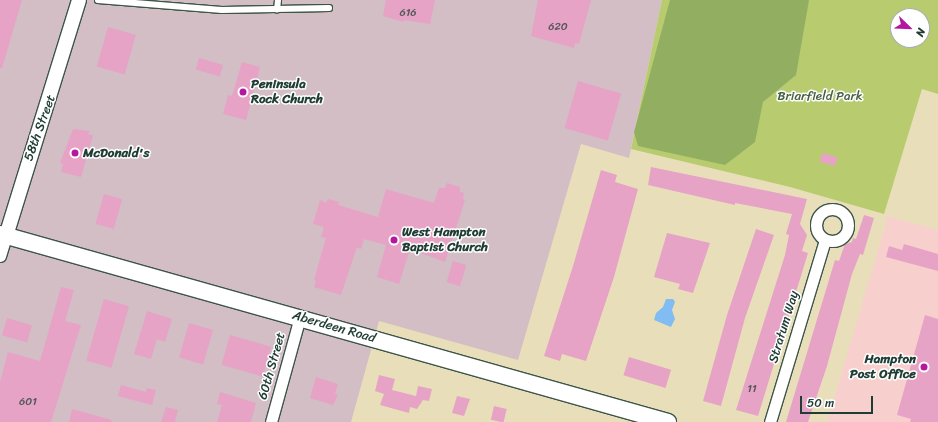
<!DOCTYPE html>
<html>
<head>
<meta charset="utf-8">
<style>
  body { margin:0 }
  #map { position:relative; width:938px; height:422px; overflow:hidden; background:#e8dfba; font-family:Sriracha,sans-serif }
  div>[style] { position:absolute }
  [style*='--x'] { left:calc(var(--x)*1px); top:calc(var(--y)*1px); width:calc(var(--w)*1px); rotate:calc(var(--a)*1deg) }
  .built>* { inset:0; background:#f7d0ce }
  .industrial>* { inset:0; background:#d2bec4 }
  .green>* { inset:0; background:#b8cb6e }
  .forest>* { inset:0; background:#92af61 }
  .water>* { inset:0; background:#81bcf3 }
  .building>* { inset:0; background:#e6a3c6; transform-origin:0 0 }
  .roads { filter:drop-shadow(1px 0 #3d5548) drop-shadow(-1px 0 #3d5548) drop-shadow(0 1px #3d5548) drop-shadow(0 -1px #3d5548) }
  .service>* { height:5.5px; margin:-2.75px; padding:0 2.75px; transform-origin:2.75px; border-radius:2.75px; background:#fff }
  .minor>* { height:11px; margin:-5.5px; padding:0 5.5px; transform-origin:5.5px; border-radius:5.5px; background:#fff }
  .minor>.ring { margin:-5.5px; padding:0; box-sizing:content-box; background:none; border:11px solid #fff; border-radius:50% }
  .tertiary>* { height:14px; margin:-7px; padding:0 7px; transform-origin:7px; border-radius:7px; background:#fff }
  .secondary>* { height:16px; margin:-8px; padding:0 8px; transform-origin:8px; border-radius:8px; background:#fff }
  .dots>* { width:11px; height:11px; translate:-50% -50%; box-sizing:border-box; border:2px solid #fff; border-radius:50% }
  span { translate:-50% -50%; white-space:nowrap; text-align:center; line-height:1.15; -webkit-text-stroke:3px #fff; paint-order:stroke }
  .number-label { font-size:11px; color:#515658 }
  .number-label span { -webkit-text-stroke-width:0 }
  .poi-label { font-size:13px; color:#1f3d34; font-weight:700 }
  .left { translate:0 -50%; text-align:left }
  .right { translate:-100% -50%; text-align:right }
  .park-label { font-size:13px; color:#456042 }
  .street-label { font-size:13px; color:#1f3d34 }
  .north { position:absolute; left:890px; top:8px; width:40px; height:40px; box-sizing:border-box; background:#fff; border:1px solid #a5b1ae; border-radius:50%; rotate:113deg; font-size:11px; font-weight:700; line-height:16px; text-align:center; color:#1f3d34 }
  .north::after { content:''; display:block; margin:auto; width:14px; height:18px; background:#b5179e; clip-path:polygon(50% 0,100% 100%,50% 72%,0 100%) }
  .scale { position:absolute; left:800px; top:396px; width:73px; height:18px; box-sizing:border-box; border:2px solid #1f3d34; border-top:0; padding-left:5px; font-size:12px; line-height:14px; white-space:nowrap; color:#1f3d34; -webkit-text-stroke:3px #fff; paint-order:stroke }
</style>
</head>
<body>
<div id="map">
  <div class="built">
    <i style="clip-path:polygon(888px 216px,938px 230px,938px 422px,827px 422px)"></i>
  </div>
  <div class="industrial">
    <i style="clip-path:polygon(0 0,662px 0,629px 158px,581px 144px,518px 360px,379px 321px,351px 422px,0 422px)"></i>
  </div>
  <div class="green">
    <i style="clip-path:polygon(evenodd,662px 0,938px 0,938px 94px,922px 89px,884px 214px,790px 187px,631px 149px,662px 0,898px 16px,922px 16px,922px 40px,898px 40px,898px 16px)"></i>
  </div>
  <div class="forest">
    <i style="clip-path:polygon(670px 0,809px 0,796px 75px,763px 102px,755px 142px,725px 165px,638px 146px,634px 132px)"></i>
  </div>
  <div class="water">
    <i style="clip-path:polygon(666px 299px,673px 299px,675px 302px,672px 310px,675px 319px,671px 327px,654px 320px,656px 313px,663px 307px)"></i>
  </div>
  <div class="building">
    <i style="clip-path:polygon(0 0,22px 0,2px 68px,0 68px)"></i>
    <i style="clip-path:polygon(386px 0,435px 0,430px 24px,404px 20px,404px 22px,383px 16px)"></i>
    <i style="clip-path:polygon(538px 0,591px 0,579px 44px,575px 43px,574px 48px,531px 36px)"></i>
    <i style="left:108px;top:27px;width:29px;height:41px;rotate:16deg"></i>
    <i style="left:199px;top:58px;width:25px;height:12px;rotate:16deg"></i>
    <i style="clip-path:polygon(242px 62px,260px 67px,246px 120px,223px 114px,228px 95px,232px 96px)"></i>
    <i style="left:578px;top:81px;width:45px;height:49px;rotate:16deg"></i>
    <i style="clip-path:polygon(73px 129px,90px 131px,88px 134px,93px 135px,81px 177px,61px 172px,63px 164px,60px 163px)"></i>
    <i style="left:822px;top:153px;width:16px;height:9px;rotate:15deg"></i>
    <i style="clip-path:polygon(651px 167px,807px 199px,800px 224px,807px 235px,802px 251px,808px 253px,758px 416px,736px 410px,785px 255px,789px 235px,786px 234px,792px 214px,735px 203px,735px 205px,648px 185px)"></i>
    <i style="clip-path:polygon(601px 170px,617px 175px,615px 182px,638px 189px,614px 277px,586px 361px,562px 354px,560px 361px,544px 356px,573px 266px)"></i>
    <i style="clip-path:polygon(447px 183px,460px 187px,460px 192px,464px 193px,463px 199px,465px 200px,445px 262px,410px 249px,399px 284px,377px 277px,386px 245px,364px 239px,361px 249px,357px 247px,341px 295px,314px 287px,316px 281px,314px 280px,326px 238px,321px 237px,324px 227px,313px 224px,320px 200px,326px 203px,328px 199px,339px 202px,338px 205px,378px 217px,386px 189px,434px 203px,439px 188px,445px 188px)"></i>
    <i style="left:104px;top:194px;width:19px;height:31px;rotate:16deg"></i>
    <i style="clip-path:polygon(864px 215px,874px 218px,863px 255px,860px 254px,852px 274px,827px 366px,808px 422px,786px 422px,835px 260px,839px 261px,845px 244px,852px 242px,853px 238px,856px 239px)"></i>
    <i style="clip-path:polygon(756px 229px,774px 235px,745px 318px,721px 406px,703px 401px,727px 315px)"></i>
    <i style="clip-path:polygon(667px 233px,710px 243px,693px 293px,678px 289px,680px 284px,654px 277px)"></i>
    <i style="clip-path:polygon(904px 244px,938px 254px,938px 271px,886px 257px,889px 246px,902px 250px)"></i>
    <i style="left:453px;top:261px;width:14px;height:22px;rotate:17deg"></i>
    <i style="clip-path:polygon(61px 287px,74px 290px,65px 321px,81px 325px,51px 422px,0 422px,0 382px,8px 352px,40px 361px)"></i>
    <i style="left:104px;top:299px;width:26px;height:64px;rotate:16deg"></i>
    <i style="clip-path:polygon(147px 311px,172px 319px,165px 342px,157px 339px,151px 359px,134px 354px)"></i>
    <i style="clip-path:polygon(925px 315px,938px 319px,938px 422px,910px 422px,911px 419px,897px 415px)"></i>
    <i style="left:7px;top:318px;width:26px;height:18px;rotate:16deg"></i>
    <i style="left:189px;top:323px;width:25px;height:36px;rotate:16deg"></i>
    <i style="left:230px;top:335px;width:43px;height:31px;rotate:16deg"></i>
    <i style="left:629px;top:357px;width:44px;height:19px;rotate:17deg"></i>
    <i style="clip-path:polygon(379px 375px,395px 379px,392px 390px,416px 396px,418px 386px,432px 389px,429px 401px,423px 400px,417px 409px,410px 407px,409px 413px,380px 405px,384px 394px,375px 391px)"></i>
    <i style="clip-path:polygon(316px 377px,338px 384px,335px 394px,338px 395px,333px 405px,310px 398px)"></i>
    <i style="clip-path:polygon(121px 385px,146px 392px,147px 388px,156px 390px,152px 405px,118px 396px)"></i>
    <i style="clip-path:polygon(220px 392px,256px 403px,251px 422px,217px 422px,222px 405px,217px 404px)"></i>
    <i style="clip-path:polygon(457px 396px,470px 399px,464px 416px,452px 413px)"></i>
    <i style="left:494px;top:406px;width:13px;height:14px;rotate:13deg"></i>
    <i style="clip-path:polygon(166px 407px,178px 410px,175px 422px,161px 422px)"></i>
    <i style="clip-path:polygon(72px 409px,112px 420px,111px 422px,69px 422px)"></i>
  </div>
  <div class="roads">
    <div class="service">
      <i style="--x:98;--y:0;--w:124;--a:4.6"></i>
      <i style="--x:222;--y:10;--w:107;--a:-1.1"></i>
      <i style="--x:277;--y:10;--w:10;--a:-84"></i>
    </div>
    <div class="minor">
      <i class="ring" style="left:816px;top:209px;width:21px;height:21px"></i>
      <i style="--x:0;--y:256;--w:21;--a:-73"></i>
      <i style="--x:271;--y:422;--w:109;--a:-74.6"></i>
      <i style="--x:770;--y:422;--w:190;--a:-73.2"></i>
    </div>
    <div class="tertiary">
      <i style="--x:6;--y:236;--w:247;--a:-72.8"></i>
    </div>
    <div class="secondary">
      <i style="--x:0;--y:234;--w:694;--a:15.72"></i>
    </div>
  </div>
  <div class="dots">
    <i style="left:243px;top:92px;background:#b5179e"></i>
    <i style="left:75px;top:153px;background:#b5179e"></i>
    <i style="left:394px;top:240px;background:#b5179e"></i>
    <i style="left:924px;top:367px;background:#b5179e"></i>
  </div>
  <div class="number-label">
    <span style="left:408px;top:13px">616</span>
    <span style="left:558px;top:27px">620</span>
    <span style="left:752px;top:389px">11</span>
    <span style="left:28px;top:402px">601</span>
  </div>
  <div class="poi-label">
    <span class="left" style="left:251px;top:92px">Peninsula<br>Rock Church</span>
    <span class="left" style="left:83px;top:153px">McDonald's</span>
    <span class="left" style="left:402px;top:240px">West Hampton<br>Baptist Church</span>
    <span class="right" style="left:916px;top:367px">Hampton<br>Post Office</span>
  </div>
  <div class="park-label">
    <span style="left:820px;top:96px">Briarfield Park</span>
  </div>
  <div class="street-label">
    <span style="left:40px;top:128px;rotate:-70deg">58th Street</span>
    <span style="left:334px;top:327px;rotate:16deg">Aberdeen Road</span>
    <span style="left:784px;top:327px;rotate:-73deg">Stratum Way</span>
    <span style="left:272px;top:366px;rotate:-74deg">60th Street</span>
  </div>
  <div class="north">N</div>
  <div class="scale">50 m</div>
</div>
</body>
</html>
